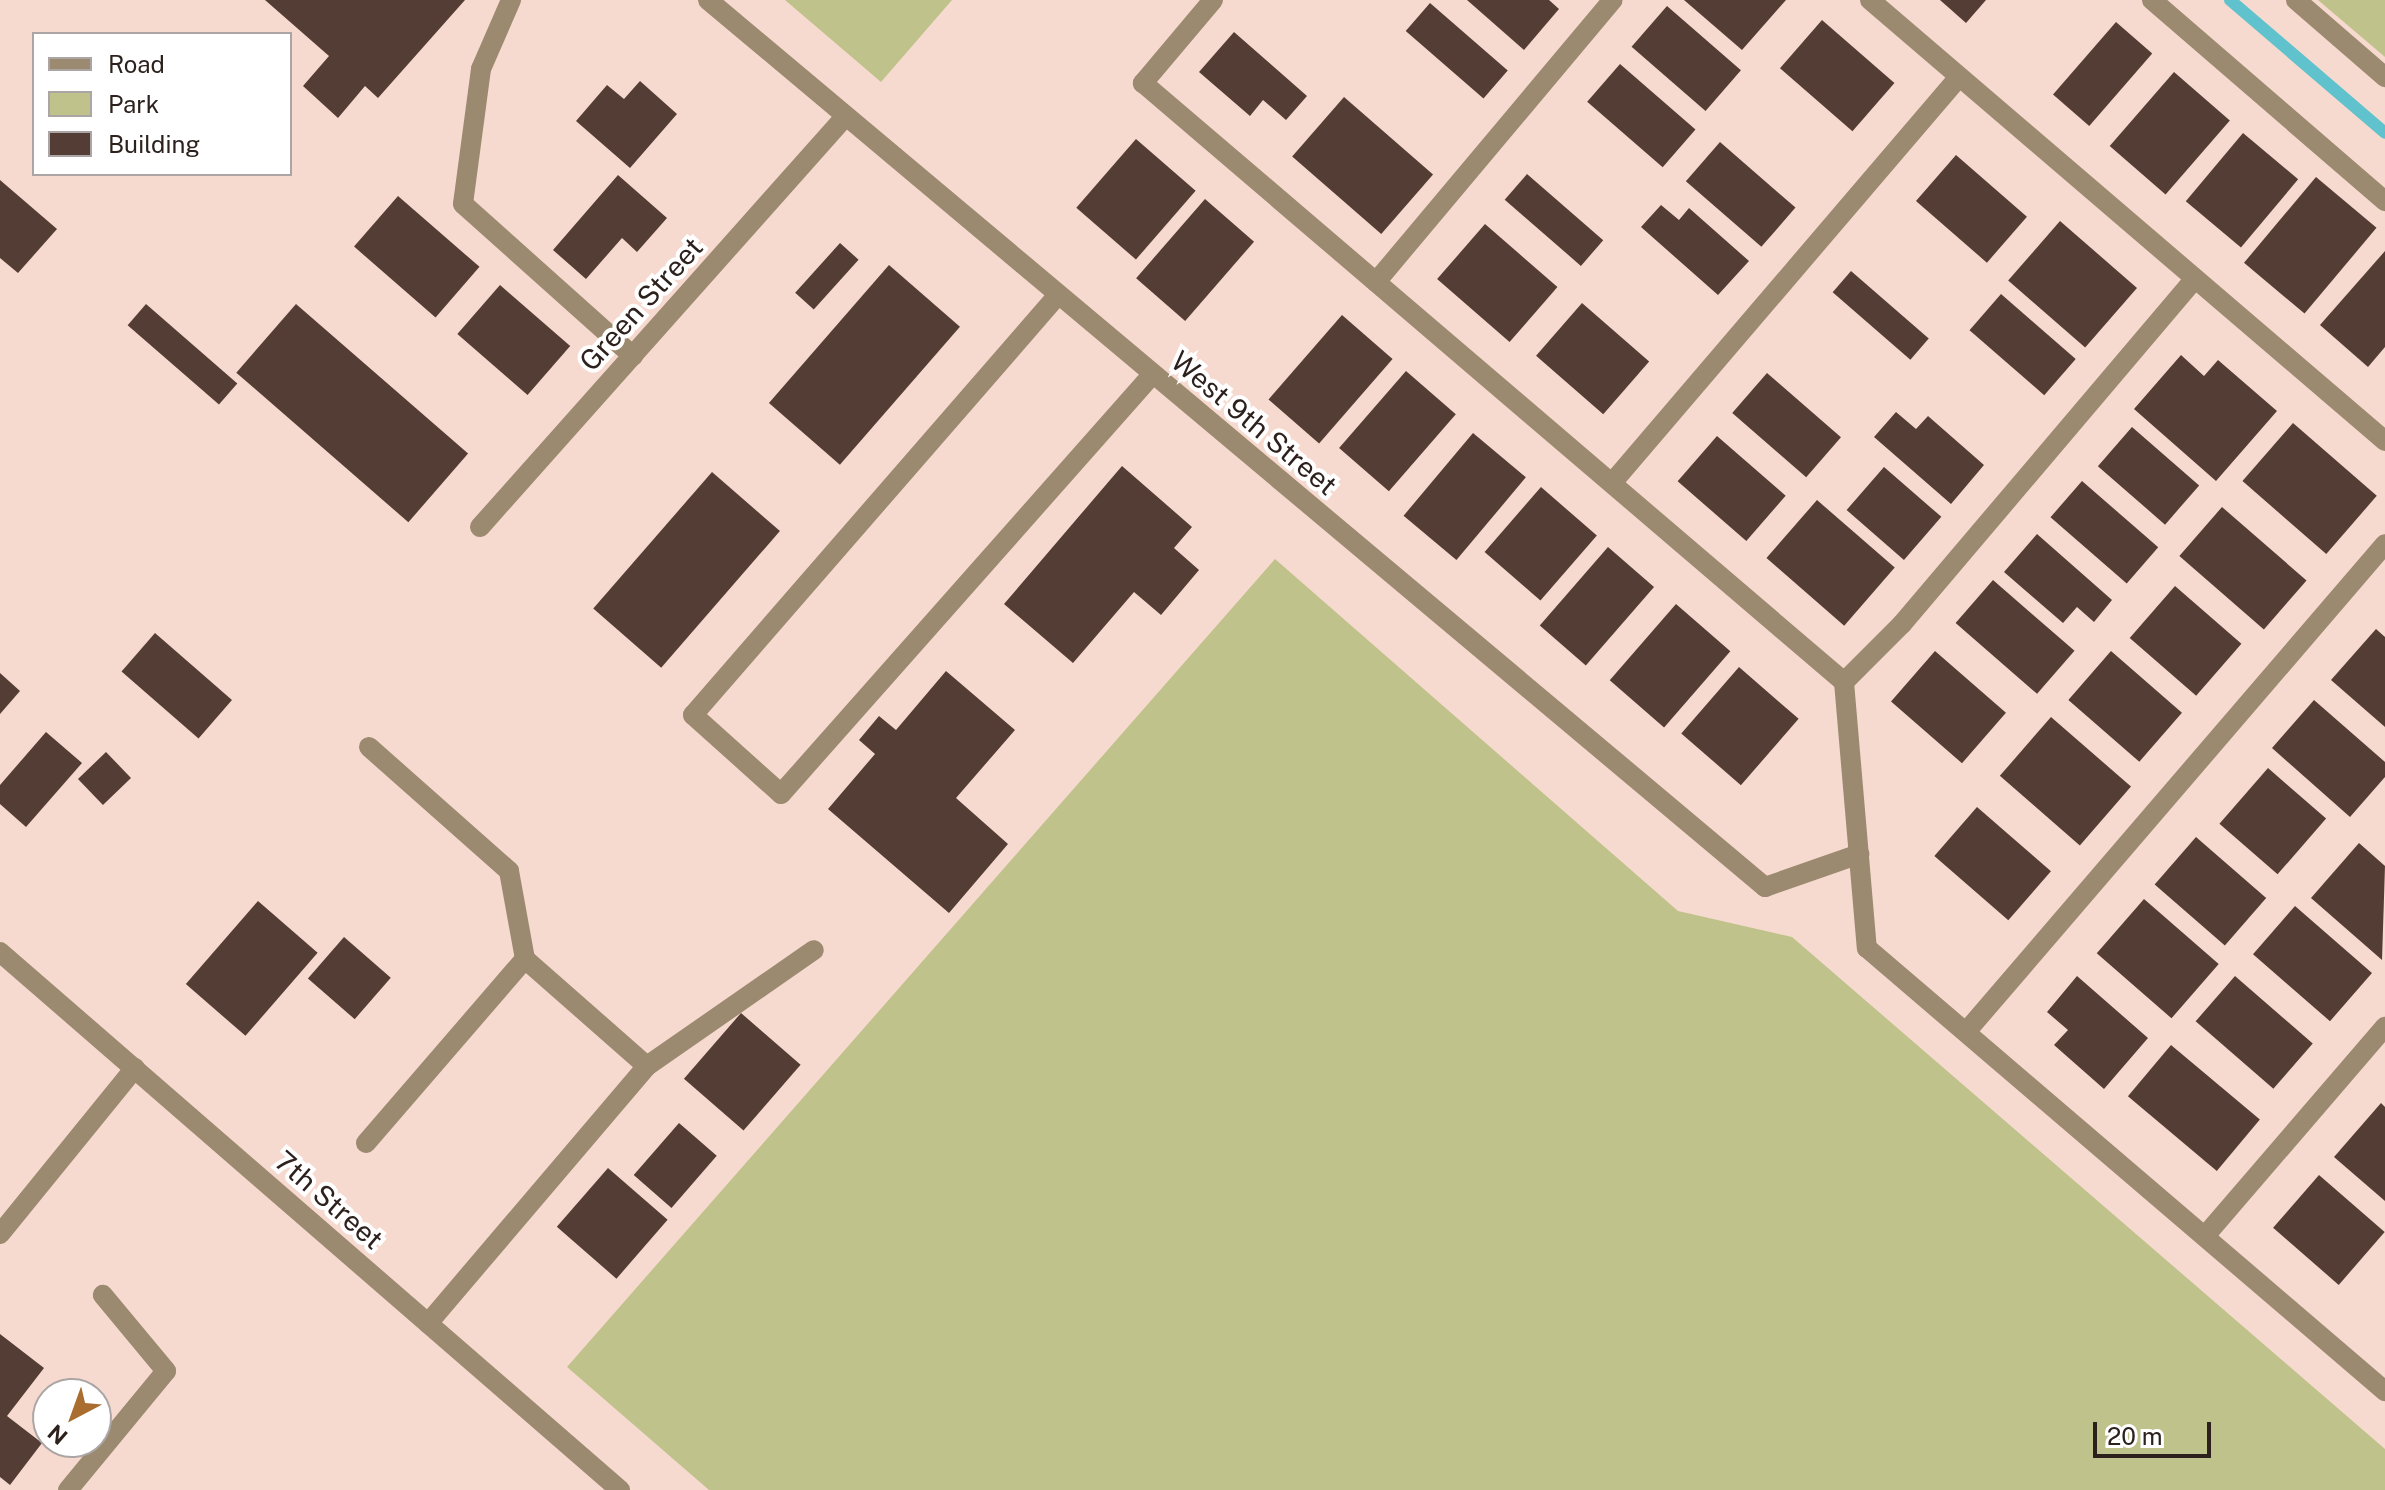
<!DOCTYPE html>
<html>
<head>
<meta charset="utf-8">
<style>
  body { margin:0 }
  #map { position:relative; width:2385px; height:1490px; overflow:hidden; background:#f7dacf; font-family:"Public Sans",sans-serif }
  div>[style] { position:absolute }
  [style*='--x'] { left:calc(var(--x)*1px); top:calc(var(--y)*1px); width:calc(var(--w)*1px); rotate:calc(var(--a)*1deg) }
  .green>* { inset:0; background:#bfc28a }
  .stream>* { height:12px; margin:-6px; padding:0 6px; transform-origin:6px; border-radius:6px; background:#5fc2cc }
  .building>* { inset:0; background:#543d35; transform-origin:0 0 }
  .minor>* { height:20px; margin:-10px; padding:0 10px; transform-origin:10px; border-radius:10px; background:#9b8a70 }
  span { translate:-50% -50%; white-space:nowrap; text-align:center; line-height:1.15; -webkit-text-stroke:8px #fff; paint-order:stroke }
  .street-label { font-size:28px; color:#2c211d }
  .legend { position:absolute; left:32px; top:32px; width:260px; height:144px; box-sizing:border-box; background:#fff; border:2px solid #aba6a5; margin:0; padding:10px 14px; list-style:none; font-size:24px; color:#2c211d }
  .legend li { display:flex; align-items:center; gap:16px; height:40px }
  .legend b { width:40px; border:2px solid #aba6a5 }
  .north { position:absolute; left:32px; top:1378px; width:80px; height:80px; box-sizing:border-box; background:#fff; border:2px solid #aba6a5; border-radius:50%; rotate:221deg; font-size:22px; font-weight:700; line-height:32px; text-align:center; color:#2c211d }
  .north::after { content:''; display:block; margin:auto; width:28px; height:36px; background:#a86d2f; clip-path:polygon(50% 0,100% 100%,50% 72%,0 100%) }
  .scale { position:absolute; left:2093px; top:1422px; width:118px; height:36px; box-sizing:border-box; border:4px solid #2c211d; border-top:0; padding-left:10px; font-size:24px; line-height:28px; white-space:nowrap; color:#2c211d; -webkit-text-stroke:6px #fff; paint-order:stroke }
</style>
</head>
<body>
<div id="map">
  <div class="green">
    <i style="clip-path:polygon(785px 0,952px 0,881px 82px)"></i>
    <i style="clip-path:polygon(2318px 0,2385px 0,2385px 57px)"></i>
    <i style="clip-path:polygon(1275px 559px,1678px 911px,1792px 937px,2385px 1449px,2385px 1490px,709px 1490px,567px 1367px)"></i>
  </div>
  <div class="stream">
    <i style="--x:2230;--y:0;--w:204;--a:40.6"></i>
  </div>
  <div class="building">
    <i style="clip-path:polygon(265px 0,465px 0,378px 98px,365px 86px,338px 118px,303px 86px,329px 56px)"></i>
    <i style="clip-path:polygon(1467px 0,1549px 0,1559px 9px,1524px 50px)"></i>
    <i style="clip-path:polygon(1684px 0,1786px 0,1742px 50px)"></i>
    <i style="clip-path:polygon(1940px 0,1986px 0,1966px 23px)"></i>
    <i style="left:1430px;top:3px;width:103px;height:37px;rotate:41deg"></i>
    <i style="left:1667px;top:6px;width:98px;height:54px;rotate:41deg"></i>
    <i style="left:1822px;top:20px;width:96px;height:64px;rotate:41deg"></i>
    <i style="left:2116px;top:22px;width:48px;height:96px;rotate:41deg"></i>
    <i style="clip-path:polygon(1234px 32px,1307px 96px,1286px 120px,1263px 100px,1250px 116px,1199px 72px)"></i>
    <i style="left:1620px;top:64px;width:100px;height:50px;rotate:41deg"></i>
    <i style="left:2174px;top:72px;width:74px;height:98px;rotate:41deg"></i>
    <i style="clip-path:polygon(640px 81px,677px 114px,630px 168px,576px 121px,607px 85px,624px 99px)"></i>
    <i style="left:1344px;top:97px;width:118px;height:79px;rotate:41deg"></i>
    <i style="left:2243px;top:133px;width:72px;height:89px;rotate:40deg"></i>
    <i style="left:1136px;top:139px;width:79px;height:91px;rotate:41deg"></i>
    <i style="left:1720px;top:142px;width:100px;height:52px;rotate:41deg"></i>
    <i style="left:1956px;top:155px;width:94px;height:61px;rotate:41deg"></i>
    <i style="left:1527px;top:174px;width:101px;height:34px;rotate:41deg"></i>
    <i style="clip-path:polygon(618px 175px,667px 218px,637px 252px,622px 238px,586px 279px,553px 250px)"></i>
    <i style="left:2316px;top:177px;width:79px;height:112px;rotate:40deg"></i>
    <i style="clip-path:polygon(0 180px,57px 229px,18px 273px,0 258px)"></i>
    <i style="left:398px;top:196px;width:108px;height:67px;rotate:41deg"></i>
    <i style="left:1205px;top:199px;width:65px;height:105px;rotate:41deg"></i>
    <i style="clip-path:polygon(1661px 205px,1679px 220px,1689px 208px,1749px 261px,1718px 295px,1641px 227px)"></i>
    <i style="left:2060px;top:221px;width:102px;height:79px;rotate:41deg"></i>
    <i style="left:1485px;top:224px;width:96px;height:73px;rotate:41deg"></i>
    <i style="left:840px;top:243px;width:25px;height:67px;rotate:42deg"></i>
    <i style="clip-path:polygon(2385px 251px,2385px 347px,2368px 367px,2320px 325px)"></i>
    <i style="left:889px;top:265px;width:94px;height:183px;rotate:41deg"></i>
    <i style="left:1851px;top:271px;width:103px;height:28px;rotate:41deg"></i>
    <i style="left:500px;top:285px;width:93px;height:65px;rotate:41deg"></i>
    <i style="left:2001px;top:294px;width:99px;height:48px;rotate:41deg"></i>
    <i style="left:1582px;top:303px;width:89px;height:70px;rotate:41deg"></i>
    <i style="left:146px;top:304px;width:121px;height:28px;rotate:41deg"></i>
    <i style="left:296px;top:304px;width:228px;height:91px;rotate:41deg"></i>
    <i style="left:1342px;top:315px;width:67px;height:112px;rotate:41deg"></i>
    <i style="clip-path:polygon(2181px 355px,2204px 376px,2218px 360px,2277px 411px,2216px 481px,2134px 409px)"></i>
    <i style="left:1406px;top:371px;width:66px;height:102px;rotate:41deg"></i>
    <i style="left:1767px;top:373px;width:98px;height:53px;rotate:41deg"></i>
    <i style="clip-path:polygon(1896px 412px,1916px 429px,1928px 416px,1984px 465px,1951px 504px,1874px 437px)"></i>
    <i style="left:2293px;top:423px;width:111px;height:77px;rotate:41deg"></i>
    <i style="left:2132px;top:427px;width:89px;height:52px;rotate:41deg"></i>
    <i style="left:1473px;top:433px;width:69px;height:108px;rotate:40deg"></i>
    <i style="left:1717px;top:436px;width:91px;height:60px;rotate:41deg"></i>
    <i style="clip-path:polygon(1122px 466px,1192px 527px,1174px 548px,1199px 570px,1161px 615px,1134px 592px,1073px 663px,1004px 604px)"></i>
    <i style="left:1884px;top:467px;width:76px;height:57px;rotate:41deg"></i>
    <i style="left:712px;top:472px;width:90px;height:181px;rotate:41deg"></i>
    <i style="left:2082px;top:481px;width:101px;height:48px;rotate:41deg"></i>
    <i style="left:1541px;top:487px;width:74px;height:86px;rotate:41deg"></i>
    <i style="left:1817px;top:500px;width:103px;height:77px;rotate:41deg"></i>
    <i style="left:2222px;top:507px;width:112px;height:65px;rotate:41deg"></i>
    <i style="clip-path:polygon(2037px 534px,2112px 600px,2094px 622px,2077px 607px,2063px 623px,2004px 572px)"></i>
    <i style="left:1608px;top:547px;width:61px;height:104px;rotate:41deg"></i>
    <i style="left:1993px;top:580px;width:108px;height:57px;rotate:41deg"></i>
    <i style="left:2175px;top:586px;width:88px;height:69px;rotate:41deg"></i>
    <i style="left:1676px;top:604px;width:72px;height:101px;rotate:41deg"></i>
    <i style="clip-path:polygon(2376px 629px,2385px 637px,2385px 727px,2331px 680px)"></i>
    <i style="left:155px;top:633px;width:102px;height:51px;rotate:41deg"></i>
    <i style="left:1935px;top:651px;width:94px;height:67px;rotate:41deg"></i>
    <i style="left:2111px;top:651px;width:94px;height:65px;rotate:41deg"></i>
    <i style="left:1739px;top:667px;width:79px;height:88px;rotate:41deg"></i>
    <i style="clip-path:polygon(946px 671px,1015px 730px,956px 798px,1008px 844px,949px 913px,828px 809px,875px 754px,859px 740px,879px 716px,896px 730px)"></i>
    <i style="clip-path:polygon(0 673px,20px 691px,0 714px)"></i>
    <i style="clip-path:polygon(2314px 700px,2385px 762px,2385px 777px,2350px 817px,2272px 748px)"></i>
    <i style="left:2051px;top:717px;width:106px;height:78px;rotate:41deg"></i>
    <i style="clip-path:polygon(46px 732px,82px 763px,26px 827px,0 804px,0 785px)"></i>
    <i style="left:106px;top:752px;width:36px;height:39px;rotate:46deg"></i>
    <i style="left:2268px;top:768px;width:77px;height:74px;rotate:41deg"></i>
    <i style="left:1977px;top:807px;width:98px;height:65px;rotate:41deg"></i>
    <i style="left:2196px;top:837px;width:93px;height:63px;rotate:41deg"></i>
    <i style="clip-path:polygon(2359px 843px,2385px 866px,2382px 960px,2311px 898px)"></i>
    <i style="left:2144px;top:899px;width:99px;height:72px;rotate:41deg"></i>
    <i style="left:258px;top:901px;width:79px;height:110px;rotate:41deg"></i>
    <i style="left:2295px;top:906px;width:102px;height:64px;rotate:41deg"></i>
    <i style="left:344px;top:937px;width:62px;height:55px;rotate:41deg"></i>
    <i style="clip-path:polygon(2077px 976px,2148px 1038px,2104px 1089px,2054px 1045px,2068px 1030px,2047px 1012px)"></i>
    <i style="left:2235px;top:976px;width:103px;height:60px;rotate:41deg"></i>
    <i style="left:741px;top:1013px;width:79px;height:87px;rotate:41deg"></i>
    <i style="left:2171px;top:1045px;width:116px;height:67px;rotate:40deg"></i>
    <i style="clip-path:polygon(2381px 1103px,2385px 1107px,2385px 1201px,2334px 1157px)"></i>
    <i style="left:679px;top:1123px;width:50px;height:69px;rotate:41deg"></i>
    <i style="left:608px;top:1168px;width:79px;height:78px;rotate:41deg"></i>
    <i style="left:2319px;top:1175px;width:87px;height:70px;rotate:41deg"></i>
    <i style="clip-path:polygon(0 1334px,44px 1368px,7px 1416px,42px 1443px,10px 1485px,0 1477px)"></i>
  </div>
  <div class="minor">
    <i style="--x:511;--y:0;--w:75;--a:113.5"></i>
    <i style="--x:481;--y:69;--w:136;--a:97.6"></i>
    <i style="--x:463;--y:204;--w:228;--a:41.8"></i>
    <i style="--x:708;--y:0;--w:1380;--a:40"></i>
    <i style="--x:1765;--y:887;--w:100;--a:-19.3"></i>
    <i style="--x:1213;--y:0;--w:109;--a:130.1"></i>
    <i style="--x:1143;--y:83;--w:922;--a:40.51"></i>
    <i style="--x:1844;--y:682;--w:267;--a:85.1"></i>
    <i style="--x:1867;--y:948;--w:682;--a:40.54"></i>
    <i style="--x:1870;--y:0;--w:678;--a:40.57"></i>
    <i style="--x:2152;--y:0;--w:308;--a:40.8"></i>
    <i style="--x:2296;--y:0;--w:118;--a:40.9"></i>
    <i style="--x:1376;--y:282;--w:368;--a:-50"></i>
    <i style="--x:1057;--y:296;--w:555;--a:130.98"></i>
    <i style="--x:693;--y:715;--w:118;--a:41.9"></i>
    <i style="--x:781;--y:794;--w:560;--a:-48.48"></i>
    <i style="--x:1612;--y:483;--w:534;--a:-49.48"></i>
    <i style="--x:480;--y:527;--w:548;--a:-48.33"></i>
    <i style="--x:1844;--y:682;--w:82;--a:-45"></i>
    <i style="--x:1902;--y:624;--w:453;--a:-49.7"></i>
    <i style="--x:369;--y:747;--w:187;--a:41.5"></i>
    <i style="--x:509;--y:871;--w:89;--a:79.7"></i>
    <i style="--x:525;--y:959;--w:162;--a:41.3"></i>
    <i style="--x:647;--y:1066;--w:338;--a:130.4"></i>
    <i style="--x:0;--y:952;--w:821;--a:40.95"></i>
    <i style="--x:1966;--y:1032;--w:643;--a:-49.35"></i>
    <i style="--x:647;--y:1066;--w:203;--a:-34.8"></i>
    <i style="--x:366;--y:1143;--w:243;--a:-49.2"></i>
    <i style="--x:0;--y:1234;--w:214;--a:-50.9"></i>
    <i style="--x:2205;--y:1236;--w:276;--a:-49.3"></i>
    <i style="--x:68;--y:1490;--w:154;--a:-50.5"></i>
    <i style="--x:166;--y:1371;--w:99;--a:-129.7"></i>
  </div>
  <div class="street-label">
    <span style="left:641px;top:304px;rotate:-48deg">Green Street</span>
    <span style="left:1254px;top:423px;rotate:40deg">West 9th Street</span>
    <span style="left:329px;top:1200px;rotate:41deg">7th Street</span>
  </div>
  <ul class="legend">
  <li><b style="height:10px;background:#9b8a70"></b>Road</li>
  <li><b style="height:22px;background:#bfc28a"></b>Park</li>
  <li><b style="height:22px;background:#543d35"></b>Building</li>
  </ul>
  <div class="north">N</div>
  <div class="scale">20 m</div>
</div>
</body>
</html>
